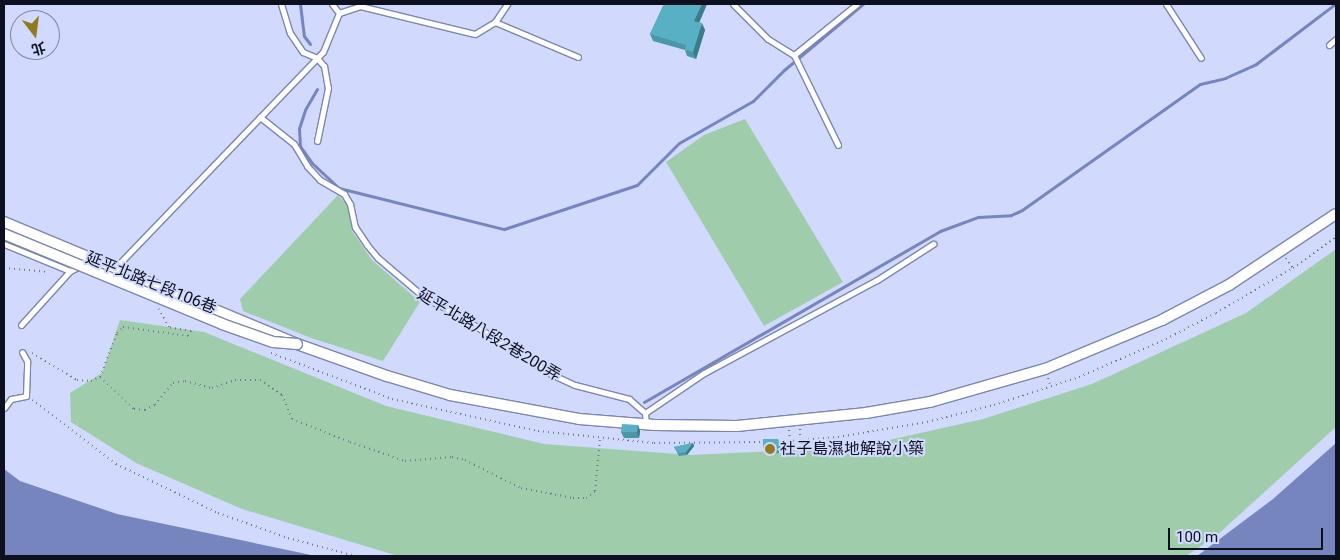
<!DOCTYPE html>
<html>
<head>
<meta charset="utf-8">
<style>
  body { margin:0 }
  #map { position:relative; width:1340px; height:560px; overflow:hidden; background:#d1dafc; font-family:Roboto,"Noto Sans TC",sans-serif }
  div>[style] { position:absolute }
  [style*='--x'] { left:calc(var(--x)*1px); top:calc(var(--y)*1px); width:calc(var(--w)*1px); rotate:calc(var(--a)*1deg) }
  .green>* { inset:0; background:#9fcdac }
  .water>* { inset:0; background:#7785bf }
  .stream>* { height:3px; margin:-1.5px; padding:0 1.5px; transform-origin:1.5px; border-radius:1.5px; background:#7785bf }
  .path>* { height:2px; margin-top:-1px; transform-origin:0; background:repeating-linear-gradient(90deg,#71778f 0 1px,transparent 0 5px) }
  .roads { filter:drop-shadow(1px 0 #7c86ac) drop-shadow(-1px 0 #7c86ac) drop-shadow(0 1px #7c86ac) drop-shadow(0 -1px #7c86ac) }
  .service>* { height:5px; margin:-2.5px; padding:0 2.5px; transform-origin:2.5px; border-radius:2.5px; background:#fff }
  .minor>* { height:10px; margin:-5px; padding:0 5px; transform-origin:5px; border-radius:5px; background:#fff }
  .bridges { filter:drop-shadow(1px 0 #7c86ac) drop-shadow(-1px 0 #7c86ac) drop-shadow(0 1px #7c86ac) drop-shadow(0 -1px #7c86ac) }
  .minor-bridge>* { height:10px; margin:-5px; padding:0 5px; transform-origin:5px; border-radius:5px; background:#fff }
  .wall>* { inset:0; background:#4b97a8 }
  .shaded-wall>* { inset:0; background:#3d7b88 }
  .building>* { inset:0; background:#57b0c3 }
  .dots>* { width:14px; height:14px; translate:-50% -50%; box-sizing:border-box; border:2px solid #d1dafc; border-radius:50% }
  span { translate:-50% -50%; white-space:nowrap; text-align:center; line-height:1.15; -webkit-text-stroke:4px #d1dafc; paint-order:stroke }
  .street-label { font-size:16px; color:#0d101e }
  .poi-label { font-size:16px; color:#0d101e }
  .left { translate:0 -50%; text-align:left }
  .frame { position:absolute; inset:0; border:5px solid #0d101e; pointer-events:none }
  .north { position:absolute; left:10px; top:10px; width:50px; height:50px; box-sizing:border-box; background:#d1dafc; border:1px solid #8389a3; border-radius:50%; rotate:165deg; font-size:14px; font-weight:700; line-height:20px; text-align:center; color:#0d101e }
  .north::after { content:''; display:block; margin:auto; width:18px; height:22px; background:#927a20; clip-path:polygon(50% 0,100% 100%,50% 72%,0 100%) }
  .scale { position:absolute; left:1168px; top:528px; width:155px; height:22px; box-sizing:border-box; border:2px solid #0d101e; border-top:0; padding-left:6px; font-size:15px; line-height:18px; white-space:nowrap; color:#0d101e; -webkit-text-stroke:4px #d1dafc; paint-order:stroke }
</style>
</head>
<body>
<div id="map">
  <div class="green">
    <i style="clip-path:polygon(745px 119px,843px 282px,764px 326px,666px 162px,704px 135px)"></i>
    <i style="clip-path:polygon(338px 195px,349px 207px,352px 231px,372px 260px,420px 302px,383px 361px,311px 338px,243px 311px,240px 299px)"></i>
    <i style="clip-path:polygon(1336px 249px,1336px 427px,1216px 536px,1186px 556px,398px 556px,242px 509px,136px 463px,71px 422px,70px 393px,102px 373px,120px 320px,204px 332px,386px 406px,544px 444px,690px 455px,858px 447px,983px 419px,1092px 384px,1246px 313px)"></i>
  </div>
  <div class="water">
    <i style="clip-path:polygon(1336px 443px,1336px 556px,1197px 556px,1273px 499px)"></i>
    <i style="clip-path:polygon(4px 469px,20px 481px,117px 514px,316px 556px,4px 556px)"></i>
  </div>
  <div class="stream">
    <i style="--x:300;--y:4;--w:32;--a:83"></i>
    <i style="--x:304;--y:36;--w:10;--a:53"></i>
    <i style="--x:317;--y:89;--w:24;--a:120"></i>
    <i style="--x:305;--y:110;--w:19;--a:108"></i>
    <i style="--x:299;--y:128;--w:18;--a:87"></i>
    <i style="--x:300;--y:146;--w:21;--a:55"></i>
    <i style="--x:312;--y:163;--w:37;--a:43"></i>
    <i style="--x:339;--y:188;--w:170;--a:14"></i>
    <i style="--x:504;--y:229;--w:140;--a:-18.3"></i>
    <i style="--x:637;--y:185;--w:59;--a:-45"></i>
    <i style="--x:679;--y:143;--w:85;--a:-29.6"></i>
    <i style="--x:753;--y:101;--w:44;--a:-45"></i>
    <i style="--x:784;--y:70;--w:103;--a:-39.9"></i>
    <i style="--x:644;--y:402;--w:342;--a:-30"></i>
    <i style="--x:940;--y:231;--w:40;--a:-20.2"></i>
    <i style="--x:978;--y:217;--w:33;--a:-3"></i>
    <i style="--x:1011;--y:215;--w:12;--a:-24"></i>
    <i style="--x:1022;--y:210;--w:218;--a:-35.3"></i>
    <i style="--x:1200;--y:84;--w:26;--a:-13"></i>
    <i style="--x:1225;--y:78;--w:34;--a:-24"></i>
    <i style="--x:1256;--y:64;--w:99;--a:-37.2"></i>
  </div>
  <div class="path">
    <i style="--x:1286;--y:258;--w:12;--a:55"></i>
    <i style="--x:4;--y:268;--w:45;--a:5.1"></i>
    <i style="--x:32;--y:353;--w:52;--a:31"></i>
    <i style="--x:77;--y:380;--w:14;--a:4"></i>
    <i style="--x:91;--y:381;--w:10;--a:-24"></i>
    <i style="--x:100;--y:377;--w:47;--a:-68.9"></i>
    <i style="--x:117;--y:333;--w:8;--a:-45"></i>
    <i style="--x:123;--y:327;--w:66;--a:7.9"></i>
    <i style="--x:188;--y:336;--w:6;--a:-59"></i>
    <i style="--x:191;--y:331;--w:22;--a:-170"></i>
    <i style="--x:169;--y:327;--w:21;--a:-119"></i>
    <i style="--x:271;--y:353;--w:129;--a:20.8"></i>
    <i style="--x:392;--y:399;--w:149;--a:12.4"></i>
    <i style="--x:538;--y:431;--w:117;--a:5.9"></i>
    <i style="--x:654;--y:443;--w:110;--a:-0.5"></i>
    <i style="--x:100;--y:377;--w:47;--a:43.3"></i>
    <i style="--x:134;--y:409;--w:11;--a:5"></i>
    <i style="--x:145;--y:410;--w:11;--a:-27"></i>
    <i style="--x:155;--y:405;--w:28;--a:-51"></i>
    <i style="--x:173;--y:383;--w:12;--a:-9"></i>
    <i style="--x:185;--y:381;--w:28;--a:15"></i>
    <i style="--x:212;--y:388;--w:24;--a:-19"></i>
    <i style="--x:235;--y:380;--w:25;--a:0"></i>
    <i style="--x:260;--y:380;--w:27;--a:34"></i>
    <i style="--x:282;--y:395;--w:26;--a:67"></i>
    <i style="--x:292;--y:419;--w:62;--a:21.6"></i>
    <i style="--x:350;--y:442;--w:58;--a:19.1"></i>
    <i style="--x:405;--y:461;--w:47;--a:-4.9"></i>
    <i style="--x:452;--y:457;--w:13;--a:13"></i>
    <i style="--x:465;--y:460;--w:63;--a:26.6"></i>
    <i style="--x:521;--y:488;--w:53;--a:10.9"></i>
    <i style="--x:573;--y:498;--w:13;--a:0"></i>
    <i style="--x:586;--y:498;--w:11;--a:-38"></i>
    <i style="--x:595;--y:491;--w:52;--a:-84.5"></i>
    <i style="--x:1048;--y:378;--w:9;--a:72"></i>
    <i style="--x:32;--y:400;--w:106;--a:37.3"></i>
    <i style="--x:116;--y:464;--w:113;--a:25.7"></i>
    <i style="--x:218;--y:513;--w:74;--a:19.7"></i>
    <i style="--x:288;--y:538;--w:69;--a:15"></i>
    <i style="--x:800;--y:429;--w:10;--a:90"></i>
    <i style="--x:789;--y:430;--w:10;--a:84"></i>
    <i style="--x:778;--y:442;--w:60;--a:-4.8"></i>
    <i style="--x:838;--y:437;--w:90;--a:-9.6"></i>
    <i style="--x:927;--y:422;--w:69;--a:-14.2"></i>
    <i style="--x:994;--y:405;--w:89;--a:-18.2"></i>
    <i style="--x:1079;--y:377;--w:95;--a:-23.6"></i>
    <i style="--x:1166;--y:339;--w:56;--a:-27.5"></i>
    <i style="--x:1216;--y:313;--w:89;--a:-30.3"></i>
    <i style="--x:1293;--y:268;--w:53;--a:-35.8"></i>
  </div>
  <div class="roads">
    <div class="service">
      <i style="--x:281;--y:4;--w:30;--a:73"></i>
      <i style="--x:290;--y:33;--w:23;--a:56"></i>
      <i style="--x:303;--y:52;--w:15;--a:23"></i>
      <i style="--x:317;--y:58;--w:11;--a:49"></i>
      <i style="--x:324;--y:66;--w:22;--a:80"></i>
      <i style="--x:328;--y:88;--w:54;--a:101.7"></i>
      <i style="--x:332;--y:4;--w:11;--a:52"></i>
      <i style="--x:733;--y:4;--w:49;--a:45"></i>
      <i style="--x:768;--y:39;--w:31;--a:32"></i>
      <i style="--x:1166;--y:4;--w:64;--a:57.1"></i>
      <i style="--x:495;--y:22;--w:90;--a:22.9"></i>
      <i style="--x:1329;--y:45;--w:9;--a:-41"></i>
      <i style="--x:794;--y:55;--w:100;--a:63.9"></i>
      <i style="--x:794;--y:55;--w:81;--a:-39"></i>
      <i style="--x:260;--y:117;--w:43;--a:38.5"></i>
      <i style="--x:294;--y:144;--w:26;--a:59"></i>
      <i style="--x:307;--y:166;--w:19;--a:47"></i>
      <i style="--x:320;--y:180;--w:28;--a:30"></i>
      <i style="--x:344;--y:194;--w:12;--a:59"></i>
      <i style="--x:350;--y:204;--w:24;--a:78"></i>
      <i style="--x:355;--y:227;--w:22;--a:56"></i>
      <i style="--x:367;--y:245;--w:17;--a:50"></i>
      <i style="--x:378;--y:258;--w:62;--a:40.4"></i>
      <i style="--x:425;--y:298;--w:30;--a:26"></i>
      <i style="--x:452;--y:311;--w:117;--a:32.5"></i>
      <i style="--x:551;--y:374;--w:26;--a:25"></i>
      <i style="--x:575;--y:385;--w:56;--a:14.5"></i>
      <i style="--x:629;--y:399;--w:21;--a:41"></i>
      <i style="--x:645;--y:413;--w:11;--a:85"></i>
      <i style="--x:4;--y:244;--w:71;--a:22.2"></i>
      <i style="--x:115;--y:268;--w:300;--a:-46.1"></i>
      <i style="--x:323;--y:52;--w:42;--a:-67.7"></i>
      <i style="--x:339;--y:13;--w:22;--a:-18"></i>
      <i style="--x:360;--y:6;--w:118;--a:13.7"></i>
      <i style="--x:475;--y:34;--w:23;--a:-31"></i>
      <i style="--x:495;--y:22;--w:22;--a:-56"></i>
      <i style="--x:21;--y:325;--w:73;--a:-47.8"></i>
      <i style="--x:70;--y:271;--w:9;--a:-27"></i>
      <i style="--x:4;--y:408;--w:11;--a:-52"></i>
      <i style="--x:11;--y:399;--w:15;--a:-11"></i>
      <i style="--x:26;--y:396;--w:35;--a:-88"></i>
      <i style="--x:27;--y:361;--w:10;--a:-119"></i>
      <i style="--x:645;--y:413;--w:71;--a:-34.1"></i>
      <i style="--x:704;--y:373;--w:196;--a:-28.3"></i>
      <i style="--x:877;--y:280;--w:67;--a:-32.7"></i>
    </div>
    <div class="minor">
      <i style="--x:4;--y:222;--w:317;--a:22.6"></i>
      <i style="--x:297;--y:344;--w:96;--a:19.6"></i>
      <i style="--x:387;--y:376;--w:66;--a:16.8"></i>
      <i style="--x:450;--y:395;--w:131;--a:10.5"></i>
      <i style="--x:579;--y:419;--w:76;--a:4.5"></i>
      <i style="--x:655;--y:425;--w:82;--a:0.7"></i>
      <i style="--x:737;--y:426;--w:130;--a:-5.8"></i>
      <i style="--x:866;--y:413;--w:65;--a:-9.8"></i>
      <i style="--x:930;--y:402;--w:120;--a:-16"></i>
      <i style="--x:1045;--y:369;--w:127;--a:-22.7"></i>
      <i style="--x:1162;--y:320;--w:76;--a:-27.6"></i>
      <i style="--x:1229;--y:285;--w:128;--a:-33.6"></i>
    </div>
  </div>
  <div class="bridges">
    <div class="minor-bridge">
      <i style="--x:4;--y:234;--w:236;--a:22.4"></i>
      <i style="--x:222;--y:324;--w:54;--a:19.4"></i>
      <i style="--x:273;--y:342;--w:24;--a:5"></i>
    </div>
  </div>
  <div class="wall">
    <i style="clip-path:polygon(664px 4px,707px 4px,699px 22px,705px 30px,696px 59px,687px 56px,685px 50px,653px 41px,650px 34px)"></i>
    <i style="clip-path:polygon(638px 425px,640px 431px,639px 438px,624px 438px,621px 432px)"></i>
    <i style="clip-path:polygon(693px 443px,694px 446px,687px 455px,679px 456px,674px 447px)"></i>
    <i style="clip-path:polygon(780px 444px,781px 453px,765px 454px,763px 448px)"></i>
  </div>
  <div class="shaded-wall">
    <i style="clip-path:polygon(702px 4px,707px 4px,697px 28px,694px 21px)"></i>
    <i style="clip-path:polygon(702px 23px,705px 30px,696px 59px,693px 52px)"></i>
    <i style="clip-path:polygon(638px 425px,640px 431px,639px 438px,637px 432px)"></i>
    <i style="clip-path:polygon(778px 439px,780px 444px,781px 453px,779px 447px)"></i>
    <i style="clip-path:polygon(693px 443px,694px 446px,687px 455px,686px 452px)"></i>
  </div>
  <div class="building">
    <i style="clip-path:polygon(664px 4px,702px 4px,694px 21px,702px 23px,693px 52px,685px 50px,686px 45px,650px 34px)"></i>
    <i style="clip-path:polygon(622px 424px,638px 425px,637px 432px,621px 432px)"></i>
    <i style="clip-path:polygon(763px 439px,778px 439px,779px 447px,763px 448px)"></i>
    <i style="clip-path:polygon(693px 443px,686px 452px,678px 453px,674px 447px)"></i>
  </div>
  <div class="dots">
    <i style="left:770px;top:449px;background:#927a20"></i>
  </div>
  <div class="street-label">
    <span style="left:151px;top:283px;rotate:22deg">延平北路七段106巷</span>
    <span style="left:489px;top:335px;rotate:31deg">延平北路八段2巷200弄</span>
  </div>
  <div class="poi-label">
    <span class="left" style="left:780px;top:449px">社子島濕地解說小築</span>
  </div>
  <div class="frame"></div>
  <div class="north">北</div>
  <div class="scale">100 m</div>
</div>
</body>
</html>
